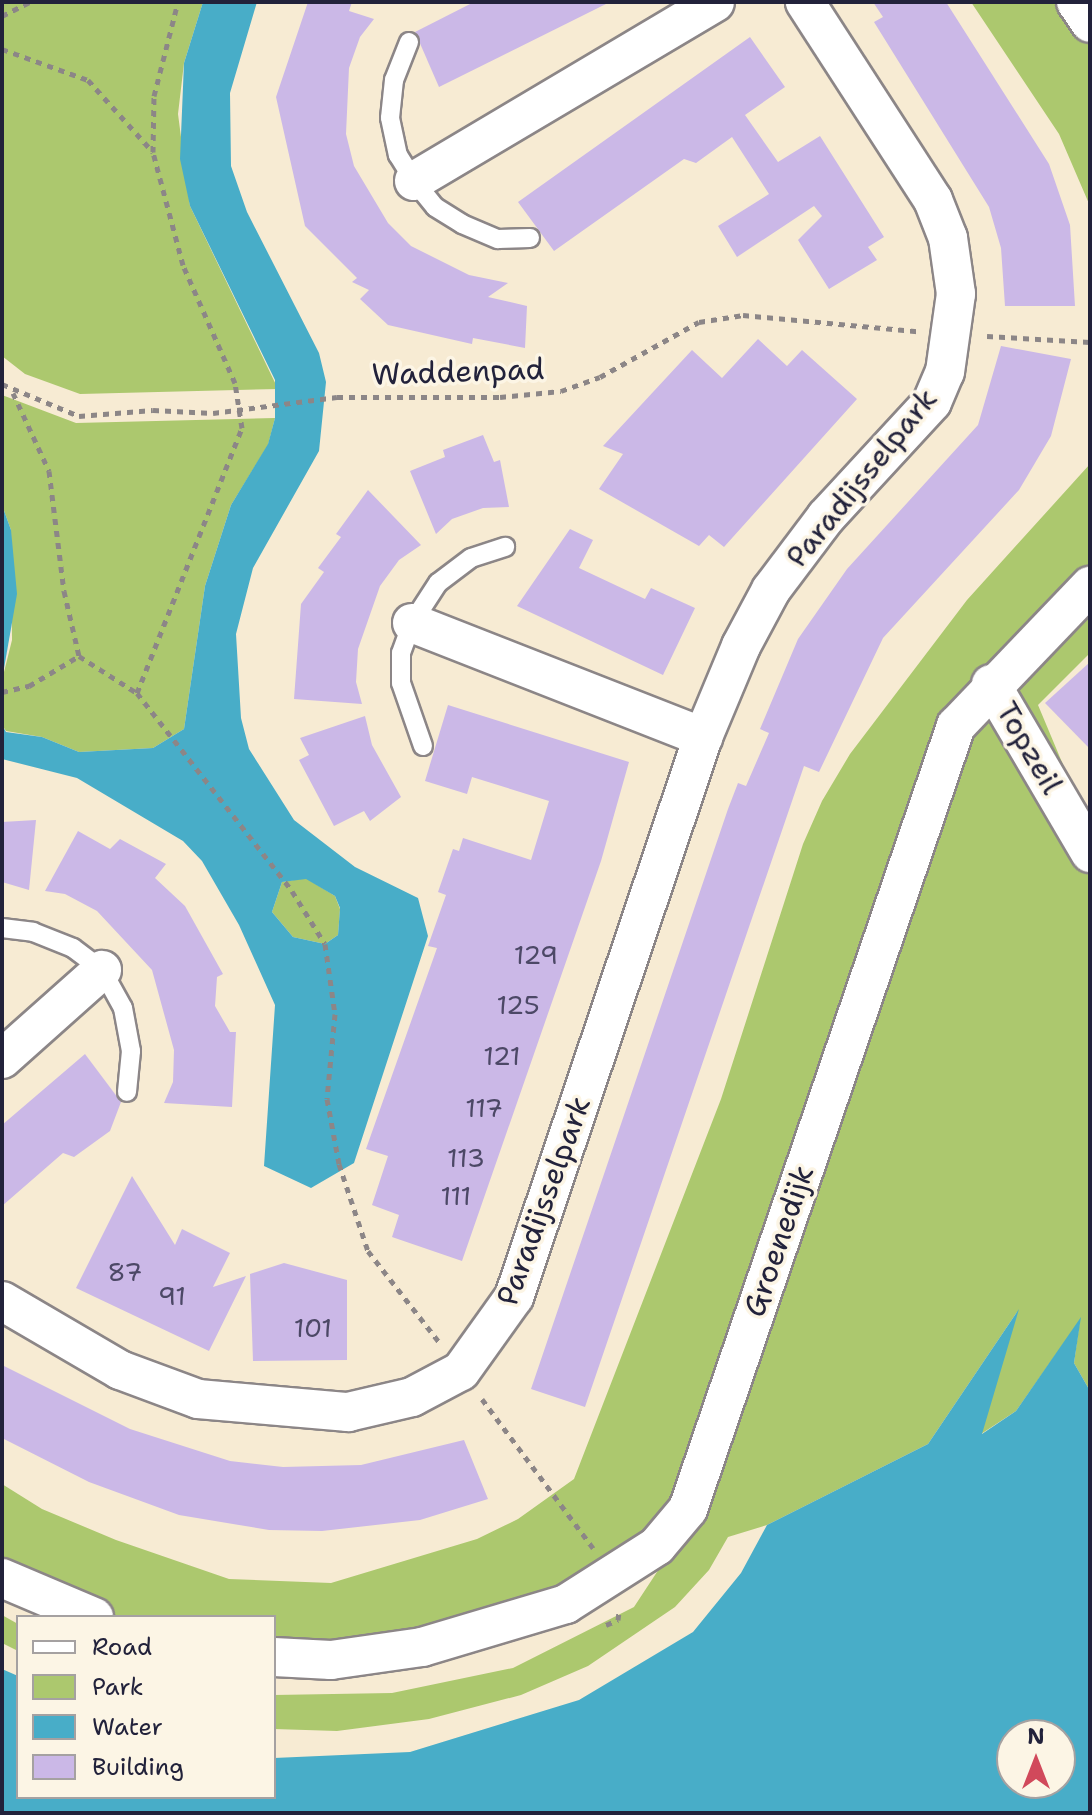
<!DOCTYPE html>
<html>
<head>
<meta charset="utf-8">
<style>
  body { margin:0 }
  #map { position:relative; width:1092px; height:1815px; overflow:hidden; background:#f7ebd3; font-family:"Shantell Sans",sans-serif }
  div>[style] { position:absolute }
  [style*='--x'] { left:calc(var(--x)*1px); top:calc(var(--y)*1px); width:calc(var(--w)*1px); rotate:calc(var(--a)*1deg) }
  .green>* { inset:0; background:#acc86e }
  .water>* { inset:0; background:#48adc8 }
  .building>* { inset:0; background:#cbb8e7 }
  .path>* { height:5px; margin-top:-2.5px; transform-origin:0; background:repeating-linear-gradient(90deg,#8c8687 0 6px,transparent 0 12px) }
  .roads { filter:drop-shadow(2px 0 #8c8687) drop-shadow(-2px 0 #8c8687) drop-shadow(0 2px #8c8687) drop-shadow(0 -2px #8c8687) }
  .service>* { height:18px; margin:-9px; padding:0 9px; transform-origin:9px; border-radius:9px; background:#fff }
  .minor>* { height:38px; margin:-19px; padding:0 19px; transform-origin:19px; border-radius:19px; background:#fff }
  span { translate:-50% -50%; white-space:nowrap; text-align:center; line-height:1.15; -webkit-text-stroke:7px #fcf5e5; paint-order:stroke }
  .number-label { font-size:26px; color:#4c4866 }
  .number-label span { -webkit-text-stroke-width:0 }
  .street-label { font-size:30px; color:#22223b }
  .frame { position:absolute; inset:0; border:4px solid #22223b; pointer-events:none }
  .legend { position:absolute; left:16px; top:1615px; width:260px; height:184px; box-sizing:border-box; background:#fcf5e5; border:2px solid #a5a1a1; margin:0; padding:10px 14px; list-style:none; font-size:24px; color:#22223b }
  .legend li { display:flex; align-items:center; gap:16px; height:40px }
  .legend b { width:40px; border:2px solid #a5a1a1 }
  .north { position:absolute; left:996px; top:1719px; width:80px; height:80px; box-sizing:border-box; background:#fcf5e5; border:2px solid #a5a1a1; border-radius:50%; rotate:0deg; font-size:22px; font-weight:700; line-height:32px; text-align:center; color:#22223b }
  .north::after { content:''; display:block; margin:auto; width:28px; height:36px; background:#d1495b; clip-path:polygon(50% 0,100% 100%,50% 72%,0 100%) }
</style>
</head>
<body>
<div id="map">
  <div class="green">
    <i style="clip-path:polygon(2px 2px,203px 2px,184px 63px,178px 114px,190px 206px,278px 389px,80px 394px,25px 374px,2px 356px)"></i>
    <i style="clip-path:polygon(971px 2px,1061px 2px,1090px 45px,1090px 206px,1059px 134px)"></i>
    <i style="clip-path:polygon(2px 395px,76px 423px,275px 418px,268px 445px,231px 505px,205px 586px,184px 729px,153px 748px,79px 752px,42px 737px,6px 731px,2px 725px,2px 680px,12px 640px,11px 530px,2px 505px)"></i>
    <i style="clip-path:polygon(1090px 464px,1090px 570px,983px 672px,709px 1415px,664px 1509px,632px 1544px,555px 1588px,414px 1643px,274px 1657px,274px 1617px,87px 1617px,2px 1583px,2px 1484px,42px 1509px,116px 1540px,229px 1579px,331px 1583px,477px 1539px,518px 1519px,574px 1479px,721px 1099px,803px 844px,822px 801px,850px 754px,967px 600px)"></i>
    <i style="clip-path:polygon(1090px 611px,1090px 653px,1038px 705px,1090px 829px,1090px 1391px,1074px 1363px,1080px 1320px,1016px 1411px,981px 1434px,1017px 1312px,928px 1444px,767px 1525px,728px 1537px,709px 1570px,675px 1607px,588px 1666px,521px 1695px,429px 1719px,337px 1731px,274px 1729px,274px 1695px,392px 1693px,513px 1668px,634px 1607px,699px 1508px,975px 725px)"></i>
    <i style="clip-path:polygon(306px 878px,335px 896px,340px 909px,338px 935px,325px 944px,293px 937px,272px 912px,282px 882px)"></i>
    <i style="clip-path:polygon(2px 1615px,18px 1624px,18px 1651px,2px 1643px)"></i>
  </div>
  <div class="water">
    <i style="clip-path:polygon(evenodd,203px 2px,257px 2px,230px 93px,231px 166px,247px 212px,319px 353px,326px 382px,319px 451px,253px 568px,236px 634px,241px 718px,249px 749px,294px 820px,355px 867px,418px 898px,428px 936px,354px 1163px,311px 1188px,264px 1166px,275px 1005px,239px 925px,202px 861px,183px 841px,77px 778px,2px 759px,2px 725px,6px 732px,42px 737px,79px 752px,153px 748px,184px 729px,205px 586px,231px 505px,268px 444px,275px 418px,275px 380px,190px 206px,180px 159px,184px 63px,203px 2px,306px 879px,335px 896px,340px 908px,338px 935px,325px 944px,293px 937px,272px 912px,282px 882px,306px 879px)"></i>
    <i style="clip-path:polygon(2px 505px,11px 530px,17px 594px,2px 680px)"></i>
    <i style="clip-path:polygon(evenodd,1019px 1309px,982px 1434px,1016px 1411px,1081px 1317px,1074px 1363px,1090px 1391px,1090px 1813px,2px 1813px,2px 1669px,18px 1676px,18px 1797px,274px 1797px,274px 1758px,410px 1752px,579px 1700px,693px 1632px,741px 1573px,767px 1525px,928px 1444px,1019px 1309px,1012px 1735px,1060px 1735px,1060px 1783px,1012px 1783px,1012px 1735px)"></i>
  </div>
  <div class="building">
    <i style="clip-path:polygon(308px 2px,352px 2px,349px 11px,374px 19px,360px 37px,349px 68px,346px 134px,354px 166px,388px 223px,411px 246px,469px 275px,508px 283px,488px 297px,527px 306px,525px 348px,473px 338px,472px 344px,388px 325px,360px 299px,369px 290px,352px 282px,357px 278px,305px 226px,276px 97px)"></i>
    <i style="clip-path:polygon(474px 2px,610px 2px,439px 87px,415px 32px)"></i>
    <i style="clip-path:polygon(873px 2px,946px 2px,1049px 164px,1070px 225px,1075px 306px,1005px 306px,1001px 248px,989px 207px,874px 22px,883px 17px)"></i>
    <i style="clip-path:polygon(750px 37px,785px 87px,745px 115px,778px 162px,820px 136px,884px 237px,868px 247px,877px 260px,829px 289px,798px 240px,822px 216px,814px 206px,737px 257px,718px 226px,769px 194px,732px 137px,696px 163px,684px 159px,554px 251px,518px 202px)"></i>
    <i style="clip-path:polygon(758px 339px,787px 366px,802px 350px,857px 399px,724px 547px,709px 535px,699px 546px,599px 489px,623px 454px,603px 446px,692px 350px,722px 378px)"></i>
    <i style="clip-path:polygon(1001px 346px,1071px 359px,1051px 436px,1019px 490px,883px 638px,819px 772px,804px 766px,585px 1407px,531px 1389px,728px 809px,738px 783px,746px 786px,769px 733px,760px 729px,798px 639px,847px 569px,978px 425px)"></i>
    <i style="clip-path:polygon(483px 435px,494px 462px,500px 460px,509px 507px,483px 508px,452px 519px,436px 534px,410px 471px,445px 457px,443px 450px)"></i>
    <i style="clip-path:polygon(368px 490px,421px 545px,399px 560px,380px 586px,358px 649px,356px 682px,362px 704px,294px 699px,301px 604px,324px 572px,318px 568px,341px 537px,336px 534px)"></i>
    <i style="clip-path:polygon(570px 529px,593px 540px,579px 568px,645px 599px,651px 588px,695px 608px,663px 675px,517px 606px)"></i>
    <i style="clip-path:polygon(1090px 662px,1090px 749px,1045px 703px)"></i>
    <i style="clip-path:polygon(448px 705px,629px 762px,601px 861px,462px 1261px,392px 1237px,399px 1215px,372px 1205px,388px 1156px,366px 1149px,437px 948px,428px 946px,446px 895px,438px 892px,453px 849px,459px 851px,463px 838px,531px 860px,549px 801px,472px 777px,467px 794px,425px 781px)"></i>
    <i style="clip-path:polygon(365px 716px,372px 745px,401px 797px,370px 821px,364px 811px,334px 826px,299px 760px,309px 755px,300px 738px)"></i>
    <i style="clip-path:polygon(36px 820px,29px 890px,2px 882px,2px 822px)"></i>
    <i style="clip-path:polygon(78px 831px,110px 849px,120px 839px,166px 864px,155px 878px,185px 906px,223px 974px,217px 977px,215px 1006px,230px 1032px,236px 1032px,232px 1107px,164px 1103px,173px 1082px,174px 1050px,152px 970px,97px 911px,65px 894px,45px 891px)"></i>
    <i style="clip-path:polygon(85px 1054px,121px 1102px,110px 1131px,74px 1157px,63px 1153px,2px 1206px,2px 1125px)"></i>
    <i style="clip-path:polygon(132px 1176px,175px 1245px,182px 1229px,230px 1253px,213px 1287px,246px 1276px,209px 1351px,76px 1288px)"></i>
    <i style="clip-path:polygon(284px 1263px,347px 1280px,347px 1360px,253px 1361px,250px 1274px)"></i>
    <i style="clip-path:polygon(2px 1365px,130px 1429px,230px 1461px,283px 1467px,361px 1465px,464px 1440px,488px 1499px,420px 1520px,322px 1531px,269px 1530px,179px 1515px,89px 1482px,2px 1438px)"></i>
  </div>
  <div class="path">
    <i style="--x:2;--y:16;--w:31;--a:-27"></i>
    <i style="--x:2;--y:49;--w:91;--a:19.8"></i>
    <i style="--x:88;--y:80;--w:97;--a:47.9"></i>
    <i style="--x:153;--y:152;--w:56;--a:-89"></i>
    <i style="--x:154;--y:96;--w:97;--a:-75.7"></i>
    <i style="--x:987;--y:336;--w:103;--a:3.3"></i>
    <i style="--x:2;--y:384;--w:83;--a:22.6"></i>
    <i style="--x:79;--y:416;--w:74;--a:-4.6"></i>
    <i style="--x:153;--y:410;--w:60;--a:2.9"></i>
    <i style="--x:213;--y:413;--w:125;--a:-7.4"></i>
    <i style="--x:337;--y:397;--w:163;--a:0"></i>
    <i style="--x:500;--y:397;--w:61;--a:-5.6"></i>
    <i style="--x:561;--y:391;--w:41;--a:-19.7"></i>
    <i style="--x:600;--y:377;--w:113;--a:-29.1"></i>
    <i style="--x:699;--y:322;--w:45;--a:-9"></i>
    <i style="--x:743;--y:315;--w:175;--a:5.3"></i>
    <i style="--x:13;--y:393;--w:86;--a:65.2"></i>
    <i style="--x:49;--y:471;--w:121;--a:82.9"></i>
    <i style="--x:64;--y:591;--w:67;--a:77"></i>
    <i style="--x:79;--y:656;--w:69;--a:32.5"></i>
    <i style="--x:137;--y:693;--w:285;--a:-68.4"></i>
    <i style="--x:242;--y:428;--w:46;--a:-98.8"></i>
    <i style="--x:235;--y:383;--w:129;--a:-113.8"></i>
    <i style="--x:183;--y:265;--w:117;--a:-104.9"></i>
    <i style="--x:2;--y:692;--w:28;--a:-13"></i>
    <i style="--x:29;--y:686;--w:58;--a:-31"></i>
    <i style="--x:137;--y:693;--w:251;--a:51.9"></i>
    <i style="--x:292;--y:891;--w:62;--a:58.1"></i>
    <i style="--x:325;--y:944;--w:71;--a:81.9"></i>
    <i style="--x:335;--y:1014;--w:85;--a:95.4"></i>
    <i style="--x:327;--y:1099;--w:66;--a:79.5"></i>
    <i style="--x:339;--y:1164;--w:92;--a:71.6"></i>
    <i style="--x:368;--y:1251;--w:117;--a:52"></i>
    <i style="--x:482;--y:1399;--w:186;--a:53.3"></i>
    <i style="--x:606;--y:1625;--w:13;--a:-23"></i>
    <i style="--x:618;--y:1620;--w:8;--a:-83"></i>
  </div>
  <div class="roads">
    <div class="service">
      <i style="--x:409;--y:42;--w:41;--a:111.5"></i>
      <i style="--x:394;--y:80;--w:38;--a:96"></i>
      <i style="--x:390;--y:118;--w:38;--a:78"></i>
      <i style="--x:398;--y:155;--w:31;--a:58"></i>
      <i style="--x:414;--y:181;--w:33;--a:51"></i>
      <i style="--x:435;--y:207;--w:32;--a:32"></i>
      <i style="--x:462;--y:224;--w:39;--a:23"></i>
      <i style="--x:498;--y:239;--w:32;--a:-2"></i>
      <i style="--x:423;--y:746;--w:67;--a:-109.2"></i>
      <i style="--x:401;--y:683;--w:30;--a:-90"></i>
      <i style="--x:401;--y:653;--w:32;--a:-70"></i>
      <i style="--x:412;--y:623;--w:48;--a:-57"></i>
      <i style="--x:438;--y:583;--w:41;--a:-37.1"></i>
      <i style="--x:471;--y:558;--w:36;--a:-18"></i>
      <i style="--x:2;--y:928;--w:31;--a:7"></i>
      <i style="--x:33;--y:932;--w:43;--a:21.8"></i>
      <i style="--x:73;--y:948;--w:36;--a:37"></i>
      <i style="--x:102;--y:970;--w:43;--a:61.1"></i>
      <i style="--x:123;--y:1008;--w:44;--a:79.5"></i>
      <i style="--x:131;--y:1051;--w:41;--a:95.6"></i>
    </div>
    <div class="minor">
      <i style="--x:1076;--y:2;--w:25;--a:56"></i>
      <i style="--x:414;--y:181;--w:350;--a:-30.7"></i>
      <i style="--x:412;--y:623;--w:313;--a:21.4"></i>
      <i style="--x:991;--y:684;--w:196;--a:59.6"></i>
      <i style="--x:2;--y:1059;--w:134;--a:-41.7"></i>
      <i style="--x:2;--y:1301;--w:137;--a:30.3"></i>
      <i style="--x:120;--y:1370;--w:83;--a:20.4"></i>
      <i style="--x:198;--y:1399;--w:151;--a:5"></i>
      <i style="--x:348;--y:1412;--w:66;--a:-13.2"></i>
      <i style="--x:412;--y:1397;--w:55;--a:-28"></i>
      <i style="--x:461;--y:1371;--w:91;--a:-54.4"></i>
      <i style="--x:514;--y:1297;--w:591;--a:-71.35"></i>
      <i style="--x:703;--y:737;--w:99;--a:-67.3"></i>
      <i style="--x:741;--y:646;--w:64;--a:-61.8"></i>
      <i style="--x:771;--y:590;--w:91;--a:-53"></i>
      <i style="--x:826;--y:517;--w:156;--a:-47.3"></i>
      <i style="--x:932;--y:402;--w:33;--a:-67"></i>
      <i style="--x:945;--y:372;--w:79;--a:-82"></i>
      <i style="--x:956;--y:294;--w:57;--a:-98.1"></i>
      <i style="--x:948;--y:238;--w:41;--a:-111.5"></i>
      <i style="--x:933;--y:200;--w:236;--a:-122.9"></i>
      <i style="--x:2;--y:1578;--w:100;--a:23"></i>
      <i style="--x:274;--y:1657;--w:57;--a:3"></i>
      <i style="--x:331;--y:1660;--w:92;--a:-8.1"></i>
      <i style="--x:422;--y:1647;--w:150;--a:-16.6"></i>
      <i style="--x:566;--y:1604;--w:108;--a:-32.5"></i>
      <i style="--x:657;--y:1546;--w:48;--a:-50"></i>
      <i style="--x:688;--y:1509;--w:828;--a:-71.11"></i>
      <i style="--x:956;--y:726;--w:194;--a:-46.3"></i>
    </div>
  </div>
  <div class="number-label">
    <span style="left:536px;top:955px">129</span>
    <span style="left:518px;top:1005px">125</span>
    <span style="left:502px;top:1056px">121</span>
    <span style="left:484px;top:1108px">117</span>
    <span style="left:466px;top:1158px">113</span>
    <span style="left:456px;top:1196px">111</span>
    <span style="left:125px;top:1272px">87</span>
    <span style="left:172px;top:1296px">91</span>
    <span style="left:313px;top:1328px">101</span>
  </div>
  <div class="street-label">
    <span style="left:458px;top:372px;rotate:-2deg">Waddenpad</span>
    <span style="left:862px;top:478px;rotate:-51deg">Paradijsselpark</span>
    <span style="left:1029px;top:748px;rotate:60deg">Topzeil</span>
    <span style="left:544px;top:1201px;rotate:-70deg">Paradijsselpark</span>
    <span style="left:779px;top:1241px;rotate:-71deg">Groenedijk</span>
  </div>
  <div class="frame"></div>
  <ul class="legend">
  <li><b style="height:10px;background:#fff"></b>Road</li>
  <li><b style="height:22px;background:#acc86e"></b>Park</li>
  <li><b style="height:22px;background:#48adc8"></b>Water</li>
  <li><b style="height:22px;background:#cbb8e7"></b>Building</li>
  </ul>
  <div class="north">N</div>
</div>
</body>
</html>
